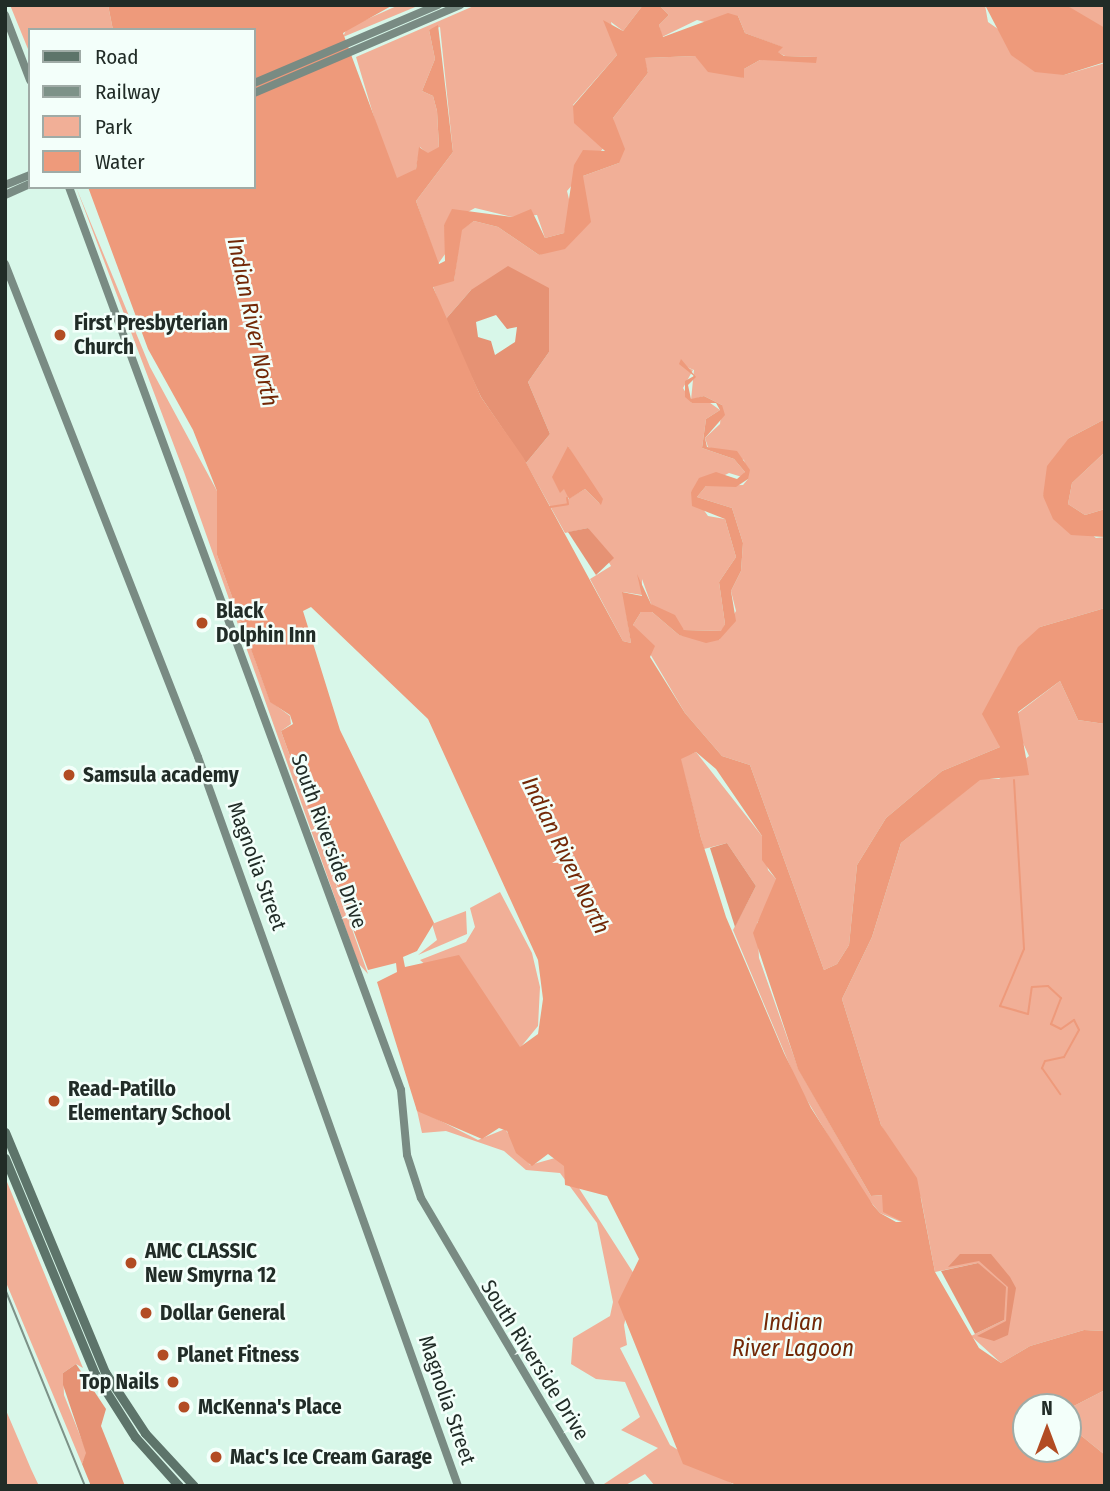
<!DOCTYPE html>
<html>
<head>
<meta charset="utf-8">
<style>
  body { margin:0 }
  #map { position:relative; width:1110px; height:1491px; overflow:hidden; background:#d8f7e9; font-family:"Fira Sans Condensed",sans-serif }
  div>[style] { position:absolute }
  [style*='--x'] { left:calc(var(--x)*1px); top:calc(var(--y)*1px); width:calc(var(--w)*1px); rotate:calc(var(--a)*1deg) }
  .green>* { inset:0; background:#f1af97 }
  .forest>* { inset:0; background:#e69274 }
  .water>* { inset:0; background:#ee9a7b }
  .stream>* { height:2px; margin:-1px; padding:0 1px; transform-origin:1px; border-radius:1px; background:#ee9a7b }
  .secondary>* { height:8px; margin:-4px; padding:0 4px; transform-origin:4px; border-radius:4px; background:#798b83 }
  .primary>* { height:9px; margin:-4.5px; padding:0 4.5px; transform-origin:4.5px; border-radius:4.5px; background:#5d746a }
  .rail>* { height:2px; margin:-1px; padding:0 1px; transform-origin:1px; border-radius:1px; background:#7d9288 }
  .dots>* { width:19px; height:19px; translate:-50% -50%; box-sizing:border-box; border:4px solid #f3fffa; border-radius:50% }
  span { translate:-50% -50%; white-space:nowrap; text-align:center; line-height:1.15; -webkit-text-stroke:5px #f3fffa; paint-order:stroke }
  .poi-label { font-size:21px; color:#212c27; font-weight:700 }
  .left { translate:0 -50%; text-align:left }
  .right { translate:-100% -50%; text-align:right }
  .street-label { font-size:21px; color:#212c27 }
  .water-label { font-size:23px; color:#722806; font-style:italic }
  .frame { position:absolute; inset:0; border:7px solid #212c27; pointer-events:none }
  .legend { position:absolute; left:28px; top:28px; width:228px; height:161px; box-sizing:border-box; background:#f3fffa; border:2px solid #9faba6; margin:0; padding:9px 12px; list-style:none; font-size:21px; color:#212c27 }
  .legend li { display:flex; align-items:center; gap:14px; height:35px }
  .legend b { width:35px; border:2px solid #9faba6 }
  .north { position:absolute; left:1012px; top:1393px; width:70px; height:70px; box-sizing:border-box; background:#f3fffa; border:2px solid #9faba6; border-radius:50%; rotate:0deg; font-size:19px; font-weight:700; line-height:28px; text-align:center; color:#212c27 }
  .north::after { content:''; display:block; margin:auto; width:24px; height:32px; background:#b24c23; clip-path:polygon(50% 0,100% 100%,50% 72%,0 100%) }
</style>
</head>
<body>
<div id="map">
  <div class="green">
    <i style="clip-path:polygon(10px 5px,108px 5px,113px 30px,30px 30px,30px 54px)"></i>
    <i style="clip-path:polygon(399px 5px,420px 5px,343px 37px,347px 28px)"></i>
    <i style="clip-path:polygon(476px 5px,643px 5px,623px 31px,611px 22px,617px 55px,573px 105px,589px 135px,606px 145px,567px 191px,572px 211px,564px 233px,545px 238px,537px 215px,512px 217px,475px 208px,444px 225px,448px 250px,438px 264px,416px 201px,453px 152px,440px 27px,429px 30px,435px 59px,422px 91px,433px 96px,437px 111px,439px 148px,428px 154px,420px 147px,416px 169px,403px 183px,391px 174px,356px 57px)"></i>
    <i style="clip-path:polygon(evenodd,659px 5px,985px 5px,988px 22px,1064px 75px,1105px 63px,1105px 419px,1069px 438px,1043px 496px,1096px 538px,1105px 537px,1105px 608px,1040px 627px,998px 736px,1000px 747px,942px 771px,886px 818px,857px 865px,849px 945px,837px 964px,824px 970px,750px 765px,722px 756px,685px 713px,633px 625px,641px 612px,652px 612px,679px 635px,719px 640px,736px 611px,731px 591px,741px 571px,743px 543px,732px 508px,697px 497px,706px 486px,743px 485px,748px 479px,744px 460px,708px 447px,705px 438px,720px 424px,722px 405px,704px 396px,691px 400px,694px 370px,679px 364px,693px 370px,683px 388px,692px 403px,706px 400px,720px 410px,706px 419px,702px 448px,734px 459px,745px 472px,742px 477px,729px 473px,691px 492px,708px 516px,725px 519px,736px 557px,719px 582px,725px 624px,722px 631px,684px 630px,651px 604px,642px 579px,642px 595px,623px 592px,631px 643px,623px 641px,590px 579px,611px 566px,588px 528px,565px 533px,526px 463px,550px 434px,528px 382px,549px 352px,549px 288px,471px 290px,445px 320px,433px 286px,454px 280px,461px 230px,474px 221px,498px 227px,539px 255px,576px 237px,583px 176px,619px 163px,613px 118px,648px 73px,644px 58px,695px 56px,744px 78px,744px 69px,760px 60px,817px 57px,785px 56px,777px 52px,782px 47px,745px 33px,738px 16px,712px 24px,697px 20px,662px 37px,659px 25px,669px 15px,659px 5px,568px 446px,600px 504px,585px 489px,568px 499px,568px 446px)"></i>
    <i style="clip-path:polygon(1066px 5px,1105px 5px,1105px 28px,1089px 22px)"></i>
    <i style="clip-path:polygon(76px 187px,150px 367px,217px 491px,217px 555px,270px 701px,290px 716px,291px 724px,281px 731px,295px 770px,305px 769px,300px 783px,368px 974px,358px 963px,184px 472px)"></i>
    <i style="clip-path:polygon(1105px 452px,1105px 509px,1085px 515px,1068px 504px,1072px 483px)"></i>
    <i style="clip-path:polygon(1060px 681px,1078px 720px,1105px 724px,1105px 1331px,1084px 1330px,1030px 1346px,1001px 1363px,971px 1336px,1004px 1320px,978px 1263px,935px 1272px,921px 1198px,881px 1125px,842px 999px,872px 937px,901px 843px,980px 779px,999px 779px,1029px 756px,1017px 730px,1018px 713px)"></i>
    <i style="clip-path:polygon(696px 752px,762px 836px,768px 870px,776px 879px,777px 890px,757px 923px,759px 958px,798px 1068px,871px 1196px,883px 1195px,906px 1224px,880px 1213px,860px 1189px,798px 1085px,733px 930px,756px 886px,727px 843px,704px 849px,701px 838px,680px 758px)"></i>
    <i style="clip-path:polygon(500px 892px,532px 953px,540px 987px,538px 1026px,520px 1048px,420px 960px,466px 942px,475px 927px,470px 908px)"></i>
    <i style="clip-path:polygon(466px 911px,467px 934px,418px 955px,437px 940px,432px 924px)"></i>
    <i style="clip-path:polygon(414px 1097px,433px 1117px,478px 1140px,505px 1129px,530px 1165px,555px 1158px,564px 1165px,636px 1277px,624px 1325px,627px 1345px,620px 1348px,670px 1445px,736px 1486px,655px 1486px,645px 1474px,624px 1486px,601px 1486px,658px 1448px,621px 1430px,640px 1417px,625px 1382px,596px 1379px,571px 1364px,573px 1338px,610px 1316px,613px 1302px,597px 1223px,560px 1173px,526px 1170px,504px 1151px,446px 1131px,422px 1133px)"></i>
    <i style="clip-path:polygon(5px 1177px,83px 1368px,76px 1364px,63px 1373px,64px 1395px,87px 1453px,82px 1464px,5px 1280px)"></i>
    <i style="clip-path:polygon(1105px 1390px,1105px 1455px,1068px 1425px,1068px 1409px)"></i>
    <i style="clip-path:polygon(5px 1408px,31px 1469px,39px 1486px,5px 1486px)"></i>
  </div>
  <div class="forest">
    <i style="clip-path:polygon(evenodd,508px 266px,549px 288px,549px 352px,528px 382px,550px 434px,526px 463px,481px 397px,445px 320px,471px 290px,508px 266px,496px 315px,507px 329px,517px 327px,515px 342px,495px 355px,491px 341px,478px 337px,476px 322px,496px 315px)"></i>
    <i style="clip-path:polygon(588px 528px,614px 558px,596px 575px,568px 532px)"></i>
    <i style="clip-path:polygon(727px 843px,756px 886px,735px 927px,710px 848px)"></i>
    <i style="clip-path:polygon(960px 1254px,991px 1254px,1010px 1277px,1016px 1288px,1008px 1335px,994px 1341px,977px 1336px,1006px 1321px,1008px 1287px,979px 1261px,948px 1267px)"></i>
    <i style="clip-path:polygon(978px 1263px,1006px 1287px,1004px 1320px,975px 1334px,941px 1271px)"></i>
    <i style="clip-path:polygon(76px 1364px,106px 1409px,101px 1426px,125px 1486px,91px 1486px,82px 1464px,86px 1453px,63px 1385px,63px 1373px)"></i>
  </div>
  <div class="water">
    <i style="clip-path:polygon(evenodd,108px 5px,393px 5px,343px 33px,397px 178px,416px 169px,419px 147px,428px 153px,439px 147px,437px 111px,433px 96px,422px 91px,435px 59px,429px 30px,438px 25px,453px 152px,416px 201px,439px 264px,445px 261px,444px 225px,452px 209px,512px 217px,531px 209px,545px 238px,564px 233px,574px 165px,583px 150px,605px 151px,574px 123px,573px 106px,617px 55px,603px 20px,623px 31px,643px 5px,659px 5px,669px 15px,659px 25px,663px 37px,728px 13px,738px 16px,745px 33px,783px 47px,778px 52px,784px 56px,817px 57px,816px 63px,760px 60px,744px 69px,744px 78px,708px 72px,695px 56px,645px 58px,648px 73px,613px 118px,625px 149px,619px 163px,583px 176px,591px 222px,565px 249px,539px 255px,498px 227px,474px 221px,462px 230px,454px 281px,433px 287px,481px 397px,523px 457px,623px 641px,631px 643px,622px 592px,642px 596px,637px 574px,651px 604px,675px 615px,684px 630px,721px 631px,725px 624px,719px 582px,736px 557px,725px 519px,692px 506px,691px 492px,699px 478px,716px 472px,737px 479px,745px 472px,734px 459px,702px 448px,706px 419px,720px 410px,716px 403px,692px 403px,685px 397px,685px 381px,694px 376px,679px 364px,681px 359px,696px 377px,688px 385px,691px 399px,704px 396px,722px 405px,725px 415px,705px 438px,707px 447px,737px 451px,750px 470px,748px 479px,736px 487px,706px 486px,697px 497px,732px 508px,743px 543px,741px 571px,731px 591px,736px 621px,719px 640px,706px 643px,679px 635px,652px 612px,641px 612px,633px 625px,655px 646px,650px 657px,685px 713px,722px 756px,750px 765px,824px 970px,837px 964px,849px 945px,857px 865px,886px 818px,942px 771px,1000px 747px,982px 714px,1018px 647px,1040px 627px,1105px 608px,1105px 724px,1078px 720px,1060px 681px,1018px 712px,1029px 775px,980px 780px,901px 843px,872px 937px,842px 999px,881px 1125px,917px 1178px,935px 1272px,979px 1348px,1001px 1363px,1030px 1346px,1084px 1330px,1105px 1331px,1105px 1390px,1068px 1409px,1026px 1407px,1026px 1449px,1068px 1449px,1068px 1425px,1105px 1455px,1105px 1486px,739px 1486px,683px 1464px,618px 1302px,639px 1259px,607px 1196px,565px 1185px,564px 1166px,548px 1154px,532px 1166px,516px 1153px,507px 1131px,499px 1128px,482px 1139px,417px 1111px,377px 982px,397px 972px,396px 963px,368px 970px,299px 782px,305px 770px,295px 770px,281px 731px,293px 724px,290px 715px,270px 702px,217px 555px,217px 491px,193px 430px,148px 349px,88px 187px,254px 187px,254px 30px,113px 30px,108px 5px,311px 607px,428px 719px,538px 960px,543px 999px,538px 1034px,520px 1047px,459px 955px,405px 967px,403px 957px,417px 951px,434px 923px,340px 730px,303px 611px,311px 607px,108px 5px,696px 752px,716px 769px,762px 836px,762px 860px,776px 879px,753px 933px,798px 1069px,871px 1196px,882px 1195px,883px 1212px,903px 1222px,896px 1222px,880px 1213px,873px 1205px,811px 1108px,784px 1053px,726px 917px,701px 838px,681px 759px,696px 752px)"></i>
    <i style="clip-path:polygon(985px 5px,1066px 5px,1105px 28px,1105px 62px,1064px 75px,1035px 72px,1011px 55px)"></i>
    <i style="clip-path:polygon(1105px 419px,1105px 452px,1072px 483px,1068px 504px,1085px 515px,1105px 509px,1105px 537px,1071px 535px,1053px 519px,1043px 496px,1047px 466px,1069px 438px)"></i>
    <i style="clip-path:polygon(568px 446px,603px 499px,601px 505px,585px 489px,569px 499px,564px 489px,560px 493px,552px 477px)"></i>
  </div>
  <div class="stream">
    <i style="--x:550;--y:507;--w:18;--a:-9"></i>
    <i style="--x:568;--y:504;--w:6;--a:-99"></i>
    <i style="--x:1014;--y:780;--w:169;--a:86.6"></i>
    <i style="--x:1024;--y:949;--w:62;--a:112.8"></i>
    <i style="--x:1000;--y:1006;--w:29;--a:16"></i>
    <i style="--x:1028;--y:1014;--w:27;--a:-82"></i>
    <i style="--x:1032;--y:987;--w:16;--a:-4"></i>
    <i style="--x:1048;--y:986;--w:18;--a:43"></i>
    <i style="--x:1061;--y:998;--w:28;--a:111"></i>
    <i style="--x:1051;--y:1024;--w:11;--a:27"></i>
    <i style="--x:1061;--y:1029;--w:16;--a:-35"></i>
    <i style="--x:1074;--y:1020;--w:11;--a:63"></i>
    <i style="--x:1079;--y:1030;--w:31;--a:119"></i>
    <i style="--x:1064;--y:1057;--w:19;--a:168"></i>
    <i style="--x:1045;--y:1061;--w:8;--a:113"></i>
    <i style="--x:1042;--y:1068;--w:32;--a:55"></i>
  </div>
  <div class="secondary">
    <i style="--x:5;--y:15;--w:70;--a:69"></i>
    <i style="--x:254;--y:83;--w:200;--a:-23"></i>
    <i style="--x:254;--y:93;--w:224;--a:-23.1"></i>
    <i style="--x:5;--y:185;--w:27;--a:-22"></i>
    <i style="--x:69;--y:187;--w:962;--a:69.81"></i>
    <i style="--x:401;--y:1090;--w:65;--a:84.7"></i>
    <i style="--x:407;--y:1155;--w:45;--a:72"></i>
    <i style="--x:421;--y:1198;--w:334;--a:59.4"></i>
    <i style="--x:5;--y:195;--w:27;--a:-24"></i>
    <i style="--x:5;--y:264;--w:529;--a:68.62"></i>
    <i style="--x:198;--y:757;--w:774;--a:70.37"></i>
  </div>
  <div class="primary">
    <i style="--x:5;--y:1132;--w:260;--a:67.4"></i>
    <i style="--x:105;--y:1372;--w:73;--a:56.7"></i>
    <i style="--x:145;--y:1433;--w:72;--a:47.2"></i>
    <i style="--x:5;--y:1158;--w:234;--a:67.4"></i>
    <i style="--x:95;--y:1374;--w:75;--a:57.6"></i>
    <i style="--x:135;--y:1437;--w:66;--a:48.1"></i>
  </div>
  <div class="rail">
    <i style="--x:5;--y:1289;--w:213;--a:67.9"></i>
  </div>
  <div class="dots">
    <i style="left:60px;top:335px;background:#b24c23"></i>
    <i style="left:202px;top:623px;background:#b24c23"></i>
    <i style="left:69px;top:775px;background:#b24c23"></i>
    <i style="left:54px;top:1101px;background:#b24c23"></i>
    <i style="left:131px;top:1263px;background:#b24c23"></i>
    <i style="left:146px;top:1313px;background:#b24c23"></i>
    <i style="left:163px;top:1355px;background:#b24c23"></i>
    <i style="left:173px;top:1382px;background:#b24c23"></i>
    <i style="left:184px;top:1407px;background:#b24c23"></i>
    <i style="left:216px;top:1457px;background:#b24c23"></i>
  </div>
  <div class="poi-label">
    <span class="left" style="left:74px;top:335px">First Presbyterian<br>Church</span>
    <span class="left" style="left:216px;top:623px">Black<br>Dolphin Inn</span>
    <span class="left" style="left:83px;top:775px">Samsula academy</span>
    <span class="left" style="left:68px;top:1101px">Read-Patillo<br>Elementary School</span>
    <span class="left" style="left:145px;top:1263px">AMC CLASSIC<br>New Smyrna 12</span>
    <span class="left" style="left:160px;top:1313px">Dollar General</span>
    <span class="left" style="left:177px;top:1355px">Planet Fitness</span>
    <span class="right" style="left:159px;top:1382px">Top Nails</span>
    <span class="left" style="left:198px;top:1407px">McKenna's Place</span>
    <span class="left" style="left:230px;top:1457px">Mac's Ice Cream Garage</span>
  </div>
  <div class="street-label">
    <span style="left:329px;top:841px;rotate:70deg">South Riverside Drive</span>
    <span style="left:257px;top:866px;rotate:70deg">Magnolia Street</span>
    <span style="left:535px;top:1360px;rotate:58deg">South Riverside Drive</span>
    <span style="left:447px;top:1400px;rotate:71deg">Magnolia Street</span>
  </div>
  <div class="water-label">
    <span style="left:253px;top:322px;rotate:78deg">Indian River North</span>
    <span style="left:566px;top:855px;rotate:64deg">Indian River North</span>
    <span style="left:793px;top:1335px">Indian<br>River Lagoon</span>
  </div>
  <div class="frame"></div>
  <ul class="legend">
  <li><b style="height:9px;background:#5d746a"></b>Road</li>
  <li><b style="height:9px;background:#7d9288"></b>Railway</li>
  <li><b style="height:19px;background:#f1af97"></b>Park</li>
  <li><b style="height:19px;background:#ee9a7b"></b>Water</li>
  </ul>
  <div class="north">N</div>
</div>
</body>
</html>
